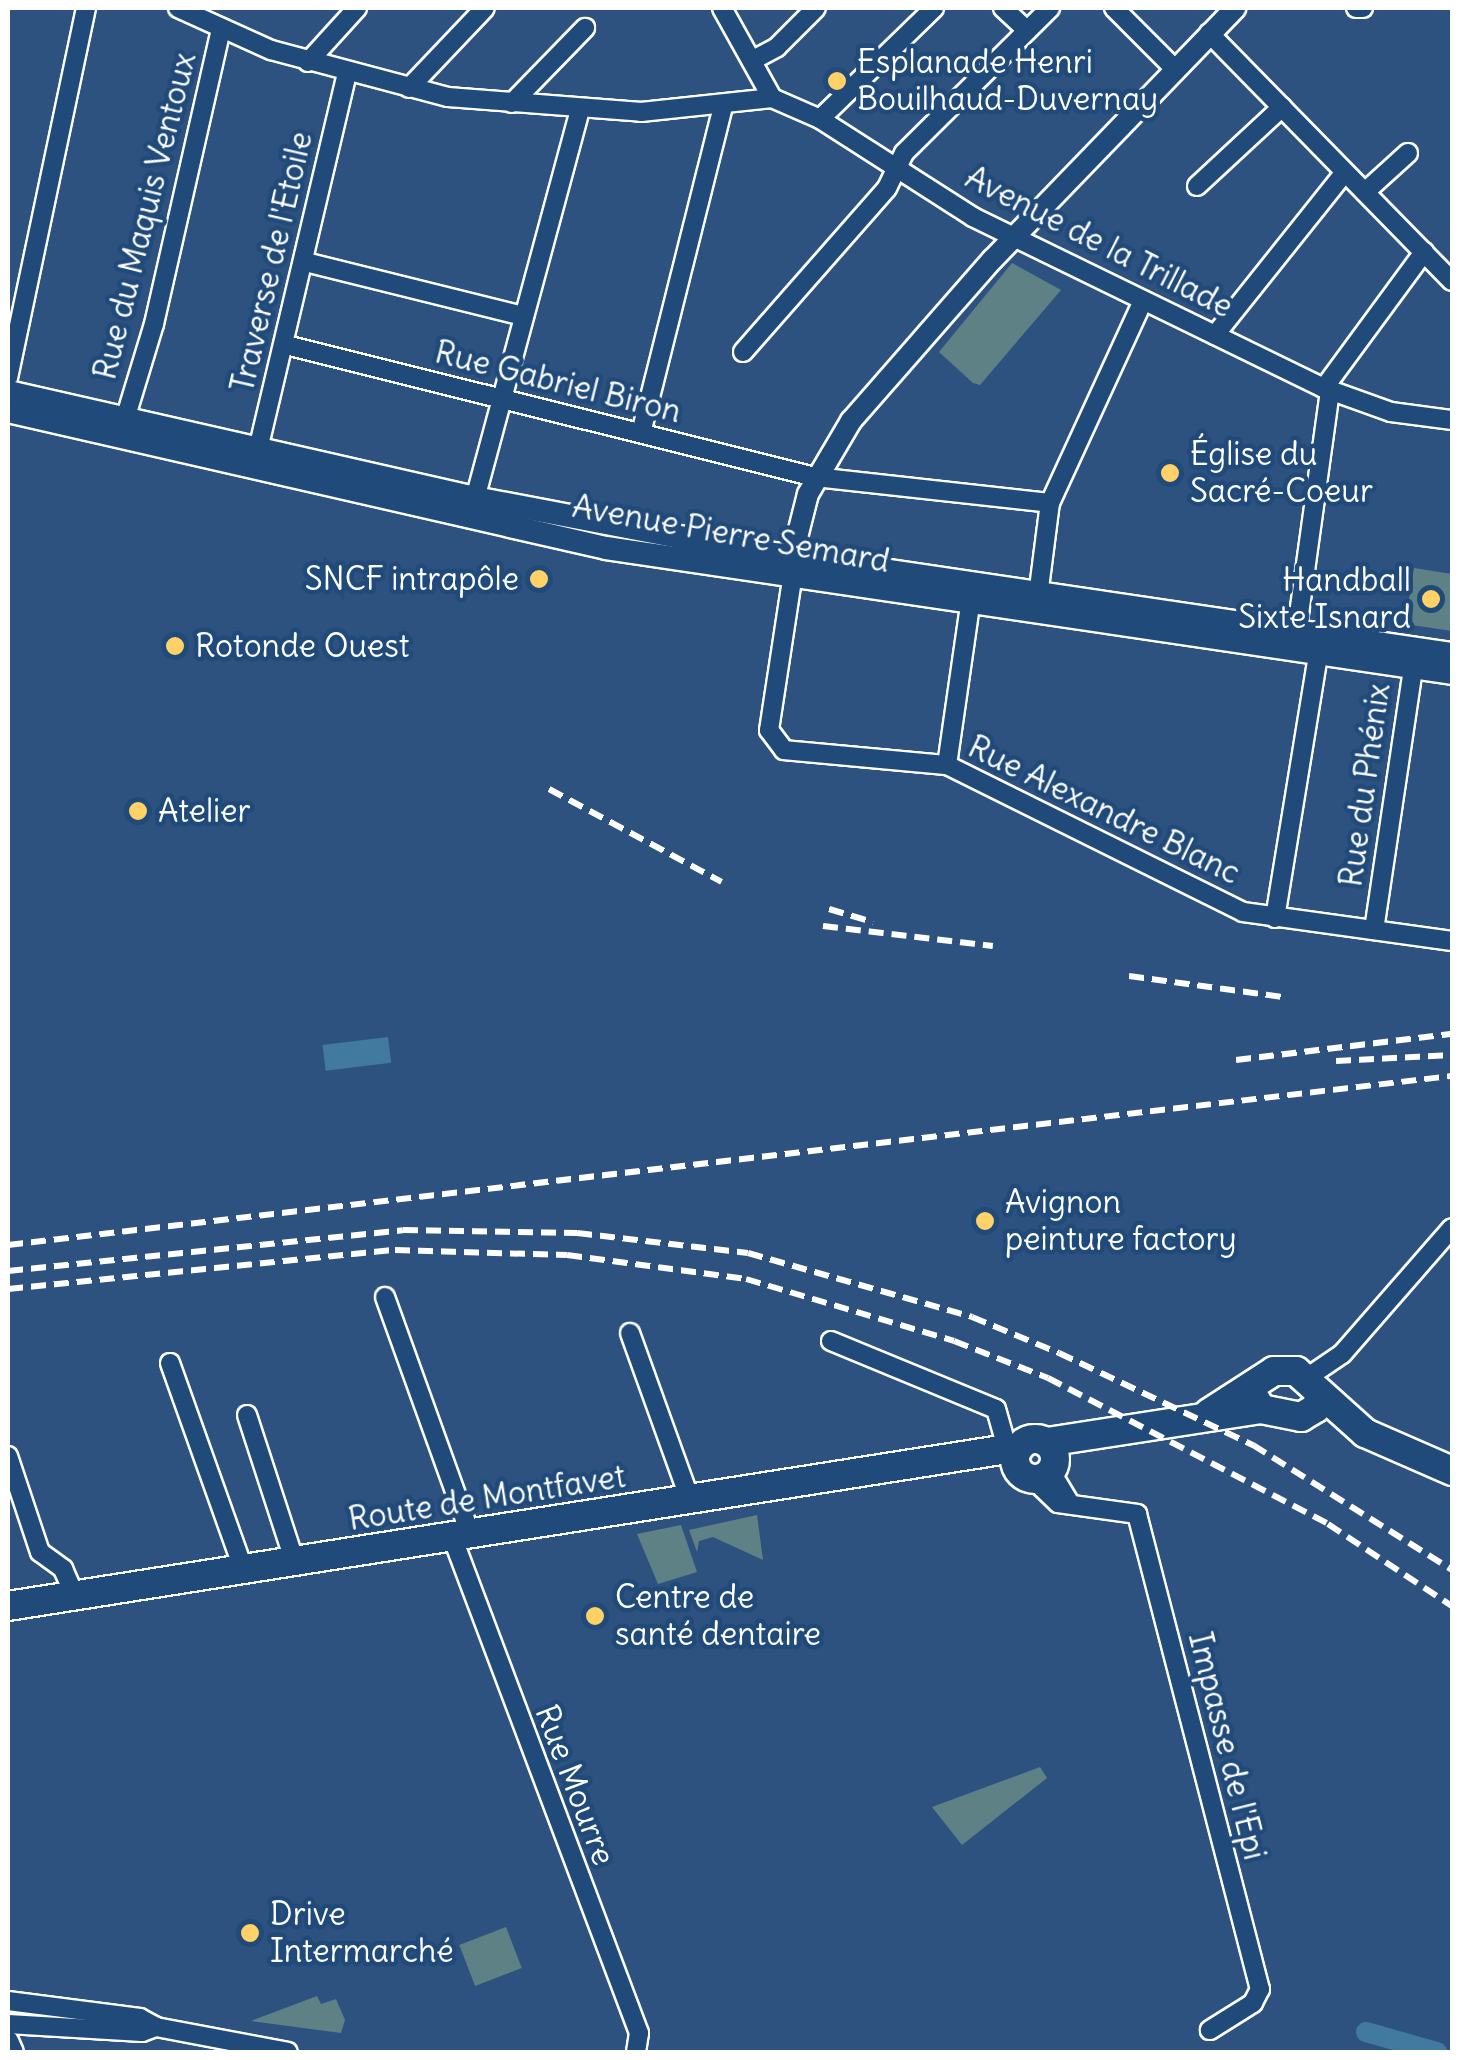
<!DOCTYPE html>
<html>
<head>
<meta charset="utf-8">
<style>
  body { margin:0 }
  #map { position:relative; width:1460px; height:2060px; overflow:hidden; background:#2e5280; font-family:Delius,sans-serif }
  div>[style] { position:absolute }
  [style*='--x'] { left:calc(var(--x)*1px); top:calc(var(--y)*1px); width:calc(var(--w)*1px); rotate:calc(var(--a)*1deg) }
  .green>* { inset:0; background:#5e8186; transform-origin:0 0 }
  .water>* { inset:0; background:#42799f; transform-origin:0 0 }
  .canal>* { height:20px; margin:-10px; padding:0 10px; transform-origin:10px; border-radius:10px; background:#42799f }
  .roads { filter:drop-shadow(2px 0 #fff) drop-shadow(-2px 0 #fff) drop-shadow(0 2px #fff) drop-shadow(0 -2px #fff) }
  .minor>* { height:18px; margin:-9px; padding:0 9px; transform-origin:9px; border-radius:9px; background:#1f4a7a }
  .tertiary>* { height:20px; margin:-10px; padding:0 10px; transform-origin:10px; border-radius:10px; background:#1f4a7a }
  .secondary>* { height:22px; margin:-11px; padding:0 11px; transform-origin:11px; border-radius:11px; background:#1f4a7a }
  .primary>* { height:28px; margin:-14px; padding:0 14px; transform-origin:14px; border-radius:14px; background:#1f4a7a }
  .primary>.ring { margin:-14px; padding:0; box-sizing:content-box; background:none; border:28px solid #1f4a7a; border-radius:50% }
  .rail>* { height:6px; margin-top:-3px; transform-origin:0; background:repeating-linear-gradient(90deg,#fff 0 15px,transparent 0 23px) }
  .dots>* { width:28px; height:28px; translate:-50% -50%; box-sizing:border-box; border:5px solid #1f4a7a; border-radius:50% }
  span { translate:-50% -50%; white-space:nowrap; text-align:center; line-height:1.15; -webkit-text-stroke:9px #1f4a7a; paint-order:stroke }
  .poi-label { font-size:32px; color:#fff }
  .left { translate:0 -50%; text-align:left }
  .right { translate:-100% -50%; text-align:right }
  .street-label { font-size:32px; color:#fff }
  .frame { position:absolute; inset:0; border:10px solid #fff; pointer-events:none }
</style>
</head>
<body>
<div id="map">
  <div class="green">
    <i style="clip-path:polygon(1012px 263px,1061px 290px,980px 385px,973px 383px,939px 352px)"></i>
    <i style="clip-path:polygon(1414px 568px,1452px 574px,1452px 631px,1405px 624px)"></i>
    <i style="clip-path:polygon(757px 1515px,763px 1560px,713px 1537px,699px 1541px,697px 1552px,689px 1530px)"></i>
    <i style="clip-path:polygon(681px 1525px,697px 1572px,658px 1584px,637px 1534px)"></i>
    <i style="clip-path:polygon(1040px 1767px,1047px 1778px,962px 1845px,932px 1807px)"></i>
    <i style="left:506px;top:1927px;width:44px;height:50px;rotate:69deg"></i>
    <i style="clip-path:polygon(317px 1996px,321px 2004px,336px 1999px,345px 2020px,341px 2033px,251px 2021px)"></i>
  </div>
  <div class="water">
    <i style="left:388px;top:1037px;width:26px;height:66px;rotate:83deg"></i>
  </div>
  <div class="canal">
    <i style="--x:1366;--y:2032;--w:74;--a:15.7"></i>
  </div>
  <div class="roads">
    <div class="minor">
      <i style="--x:178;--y:8;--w:102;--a:24.3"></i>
      <i style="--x:271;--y:50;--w:183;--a:14.9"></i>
      <i style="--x:448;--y:97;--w:194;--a:4.4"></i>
      <i style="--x:641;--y:112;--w:132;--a:-6.1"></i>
      <i style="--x:722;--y:8;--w:103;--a:60.9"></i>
      <i style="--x:772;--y:98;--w:52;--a:23.6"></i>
      <i style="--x:820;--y:119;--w:182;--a:32.6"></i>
      <i style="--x:973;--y:217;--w:390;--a:26"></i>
      <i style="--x:1324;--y:388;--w:71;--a:19.7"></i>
      <i style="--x:1391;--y:412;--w:62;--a:7.5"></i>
      <i style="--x:1003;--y:8;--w:33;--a:43"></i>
      <i style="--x:1114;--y:8;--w:86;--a:45"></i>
      <i style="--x:1356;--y:8;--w:7;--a:0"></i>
      <i style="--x:1209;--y:33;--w:347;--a:45.6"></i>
      <i style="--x:753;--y:60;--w:27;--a:-28"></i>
      <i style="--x:777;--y:47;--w:55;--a:-45"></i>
      <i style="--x:308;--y:62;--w:73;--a:-47.8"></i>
      <i style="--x:409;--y:88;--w:110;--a:-46.5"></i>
      <i style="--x:512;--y:103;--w:105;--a:-45.8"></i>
      <i style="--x:820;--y:119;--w:159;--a:-44.2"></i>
      <i style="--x:1197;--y:186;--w:116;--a:-42.9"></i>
      <i style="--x:1365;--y:192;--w:58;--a:-42.2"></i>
      <i style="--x:305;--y:262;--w:225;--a:13.9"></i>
      <i style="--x:1215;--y:335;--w:208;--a:-51.4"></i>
      <i style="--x:286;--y:345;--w:545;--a:14.01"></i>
      <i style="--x:815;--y:477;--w:236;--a:6.3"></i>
      <i style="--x:743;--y:352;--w:218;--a:-48.7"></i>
      <i style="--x:887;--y:188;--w:39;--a:-64"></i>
      <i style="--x:904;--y:153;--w:206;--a:-44.8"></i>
      <i style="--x:8;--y:378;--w:378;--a:-78.1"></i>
      <i style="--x:1324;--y:388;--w:169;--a:-53.7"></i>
      <i style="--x:126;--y:416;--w:96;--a:-73.1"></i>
      <i style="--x:154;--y:324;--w:302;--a:-77.2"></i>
      <i style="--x:641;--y:433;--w:337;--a:-75.9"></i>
      <i style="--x:256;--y:458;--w:395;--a:-76.7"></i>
      <i style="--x:472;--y:510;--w:415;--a:-74.9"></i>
      <i style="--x:792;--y:580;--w:152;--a:98.7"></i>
      <i style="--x:769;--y:730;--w:25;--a:53"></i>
      <i style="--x:784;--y:750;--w:164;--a:5.3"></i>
      <i style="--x:947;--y:765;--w:330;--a:26.4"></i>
      <i style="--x:1243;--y:912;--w:211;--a:7.9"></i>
      <i style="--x:1037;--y:604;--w:102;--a:-82.7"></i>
      <i style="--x:1050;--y:503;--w:222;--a:-65.3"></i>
      <i style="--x:1295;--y:643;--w:254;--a:-82.1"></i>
      <i style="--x:947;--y:765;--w:161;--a:-81.8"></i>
      <i style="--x:1275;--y:918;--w:280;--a:-80.7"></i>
      <i style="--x:1374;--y:930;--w:278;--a:-81.5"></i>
      <i style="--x:385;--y:1297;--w:254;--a:70.2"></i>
      <i style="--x:630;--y:1333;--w:180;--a:70.2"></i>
      <i style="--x:831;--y:1341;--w:178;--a:22.4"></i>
      <i style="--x:996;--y:1409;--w:41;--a:74.2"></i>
      <i style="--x:170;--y:1363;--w:221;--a:70.4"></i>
      <i style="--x:1308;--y:1377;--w:41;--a:-34.1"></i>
      <i style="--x:1342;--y:1354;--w:167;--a:-48.9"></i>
      <i style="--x:247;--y:1415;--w:156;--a:72"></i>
      <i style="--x:8;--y:1456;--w:101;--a:71.6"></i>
      <i style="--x:40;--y:1552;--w:29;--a:36"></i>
      <i style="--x:63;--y:1569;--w:30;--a:66"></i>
      <i style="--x:1051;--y:1472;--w:37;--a:59"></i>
      <i style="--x:1032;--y:1478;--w:36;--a:44"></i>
      <i style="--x:1058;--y:1503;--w:80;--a:7.9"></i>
      <i style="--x:1137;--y:1514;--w:491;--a:75.5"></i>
      <i style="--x:1260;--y:1989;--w:16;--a:117"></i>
      <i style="--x:1253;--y:2003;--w:51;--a:147.9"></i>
      <i style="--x:453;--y:1539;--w:528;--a:69.37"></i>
      <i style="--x:639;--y:2033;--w:19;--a:99"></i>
      <i style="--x:8;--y:2001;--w:133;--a:7.3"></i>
      <i style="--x:140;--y:2018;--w:18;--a:29"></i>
      <i style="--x:156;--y:2027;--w:134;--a:10.7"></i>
      <i style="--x:8;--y:2024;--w:134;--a:3.4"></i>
      <i style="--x:142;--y:2032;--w:15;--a:-20"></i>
    </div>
    <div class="tertiary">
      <i style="--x:789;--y:569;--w:77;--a:-75.8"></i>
      <i style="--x:808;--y:494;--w:85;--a:-59.5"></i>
      <i style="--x:851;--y:421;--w:215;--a:-48.8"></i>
      <i style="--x:993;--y:259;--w:349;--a:-46"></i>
      <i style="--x:8;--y:2041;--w:12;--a:66"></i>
    </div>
    <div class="secondary">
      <i style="--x:8;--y:392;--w:479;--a:12.8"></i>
      <i style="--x:475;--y:498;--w:277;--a:10.8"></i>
      <i style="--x:747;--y:550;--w:713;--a:8.39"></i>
      <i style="--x:8;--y:411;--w:613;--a:12.9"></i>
      <i style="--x:606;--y:548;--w:855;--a:8.4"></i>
    </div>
    <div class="primary">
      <i style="--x:1253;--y:1395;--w:16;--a:60"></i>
      <i style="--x:1261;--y:1409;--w:41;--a:11.3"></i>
      <i style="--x:1301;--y:1417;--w:17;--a:-31"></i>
      <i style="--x:1316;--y:1408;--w:13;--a:-72"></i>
      <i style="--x:1209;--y:1413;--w:77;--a:-32.9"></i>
      <i style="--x:1274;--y:1371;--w:22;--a:0"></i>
      <i style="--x:1296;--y:1371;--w:93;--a:41.9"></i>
      <i style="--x:1365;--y:1433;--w:95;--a:23.6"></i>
      <i class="ring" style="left:1015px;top:1439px;width:12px;height:12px"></i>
      <i style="--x:1047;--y:1442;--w:217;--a:-8.8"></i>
      <i style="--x:8;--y:1606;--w:1024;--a:-8.93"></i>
    </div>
  </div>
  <div class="rail">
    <i style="--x:549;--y:789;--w:196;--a:28.3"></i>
    <i style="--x:829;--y:909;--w:46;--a:16.5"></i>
    <i style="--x:823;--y:926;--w:171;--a:6.7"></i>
    <i style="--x:1129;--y:976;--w:155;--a:7.8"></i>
    <i style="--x:1236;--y:1060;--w:218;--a:-6.9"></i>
    <i style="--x:1336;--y:1061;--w:116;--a:-3"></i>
    <i style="--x:8;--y:1245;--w:1454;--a:-6.68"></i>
    <i style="--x:8;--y:1271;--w:397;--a:-5.9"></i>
    <i style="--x:403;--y:1230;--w:174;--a:1"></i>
    <i style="--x:577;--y:1233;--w:172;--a:6.7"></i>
    <i style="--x:748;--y:1253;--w:233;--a:15.9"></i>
    <i style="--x:972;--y:1317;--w:94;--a:22.5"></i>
    <i style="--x:1059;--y:1353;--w:215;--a:25.4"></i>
    <i style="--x:1253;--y:1445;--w:235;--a:32.1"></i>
    <i style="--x:8;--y:1289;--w:389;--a:-5.8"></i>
    <i style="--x:395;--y:1250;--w:172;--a:1.7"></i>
    <i style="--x:567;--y:1255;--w:181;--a:7.6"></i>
    <i style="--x:746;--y:1279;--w:217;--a:16.6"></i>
    <i style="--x:954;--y:1341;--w:101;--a:21.5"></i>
    <i style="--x:1048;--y:1378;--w:316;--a:27.5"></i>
    <i style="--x:1328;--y:1524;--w:149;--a:33.5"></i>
  </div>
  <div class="dots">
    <i style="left:837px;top:81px;background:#ffd166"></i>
    <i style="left:1170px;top:473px;background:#ffd166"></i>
    <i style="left:539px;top:579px;background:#ffd166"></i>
    <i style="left:1431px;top:599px;background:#ffd166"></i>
    <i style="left:175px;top:646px;background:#ffd166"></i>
    <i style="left:138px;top:811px;background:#ffd166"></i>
    <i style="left:985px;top:1221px;background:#ffd166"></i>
    <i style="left:595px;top:1616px;background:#ffd166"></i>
    <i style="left:250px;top:1933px;background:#ffd166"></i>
  </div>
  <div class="poi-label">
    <span class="left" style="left:857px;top:81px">Esplanade Henri<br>Bouilhaud-Duvernay</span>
    <span class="left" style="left:1190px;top:473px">Église du<br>Sacré-Coeur</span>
    <span class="right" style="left:519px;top:579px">SNCF intrapôle</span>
    <span class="right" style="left:1411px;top:599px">Handball<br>Sixte Isnard</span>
    <span class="left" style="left:195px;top:646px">Rotonde Ouest</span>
    <span class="left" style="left:158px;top:811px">Atelier</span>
    <span class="left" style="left:1005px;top:1221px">Avignon<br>peinture factory</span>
    <span class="left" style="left:615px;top:1616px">Centre de<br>santé dentaire</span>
    <span class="left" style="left:270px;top:1933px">Drive<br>Intermarché</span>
  </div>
  <div class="street-label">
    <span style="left:145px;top:216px;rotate:-76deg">Rue du Maquis Ventoux</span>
    <span style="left:1099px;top:242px;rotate:27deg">Avenue de la Trillade</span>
    <span style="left:272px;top:262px;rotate:-77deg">Traverse de l'Etoile</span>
    <span style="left:558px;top:382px;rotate:14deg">Rue Gabriel Biron</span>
    <span style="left:731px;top:534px;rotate:10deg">Avenue Pierre Semard</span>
    <span style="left:1365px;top:785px;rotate:-82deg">Rue du Phénix</span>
    <span style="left:1104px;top:810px;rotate:26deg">Rue Alexandre Blanc</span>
    <span style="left:487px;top:1498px;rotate:-9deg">Route de Montfavet</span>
    <span style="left:1227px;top:1746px;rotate:76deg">Impasse de l'Epi</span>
    <span style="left:575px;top:1785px;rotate:69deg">Rue Mourre</span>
  </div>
  <div class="frame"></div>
</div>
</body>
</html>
